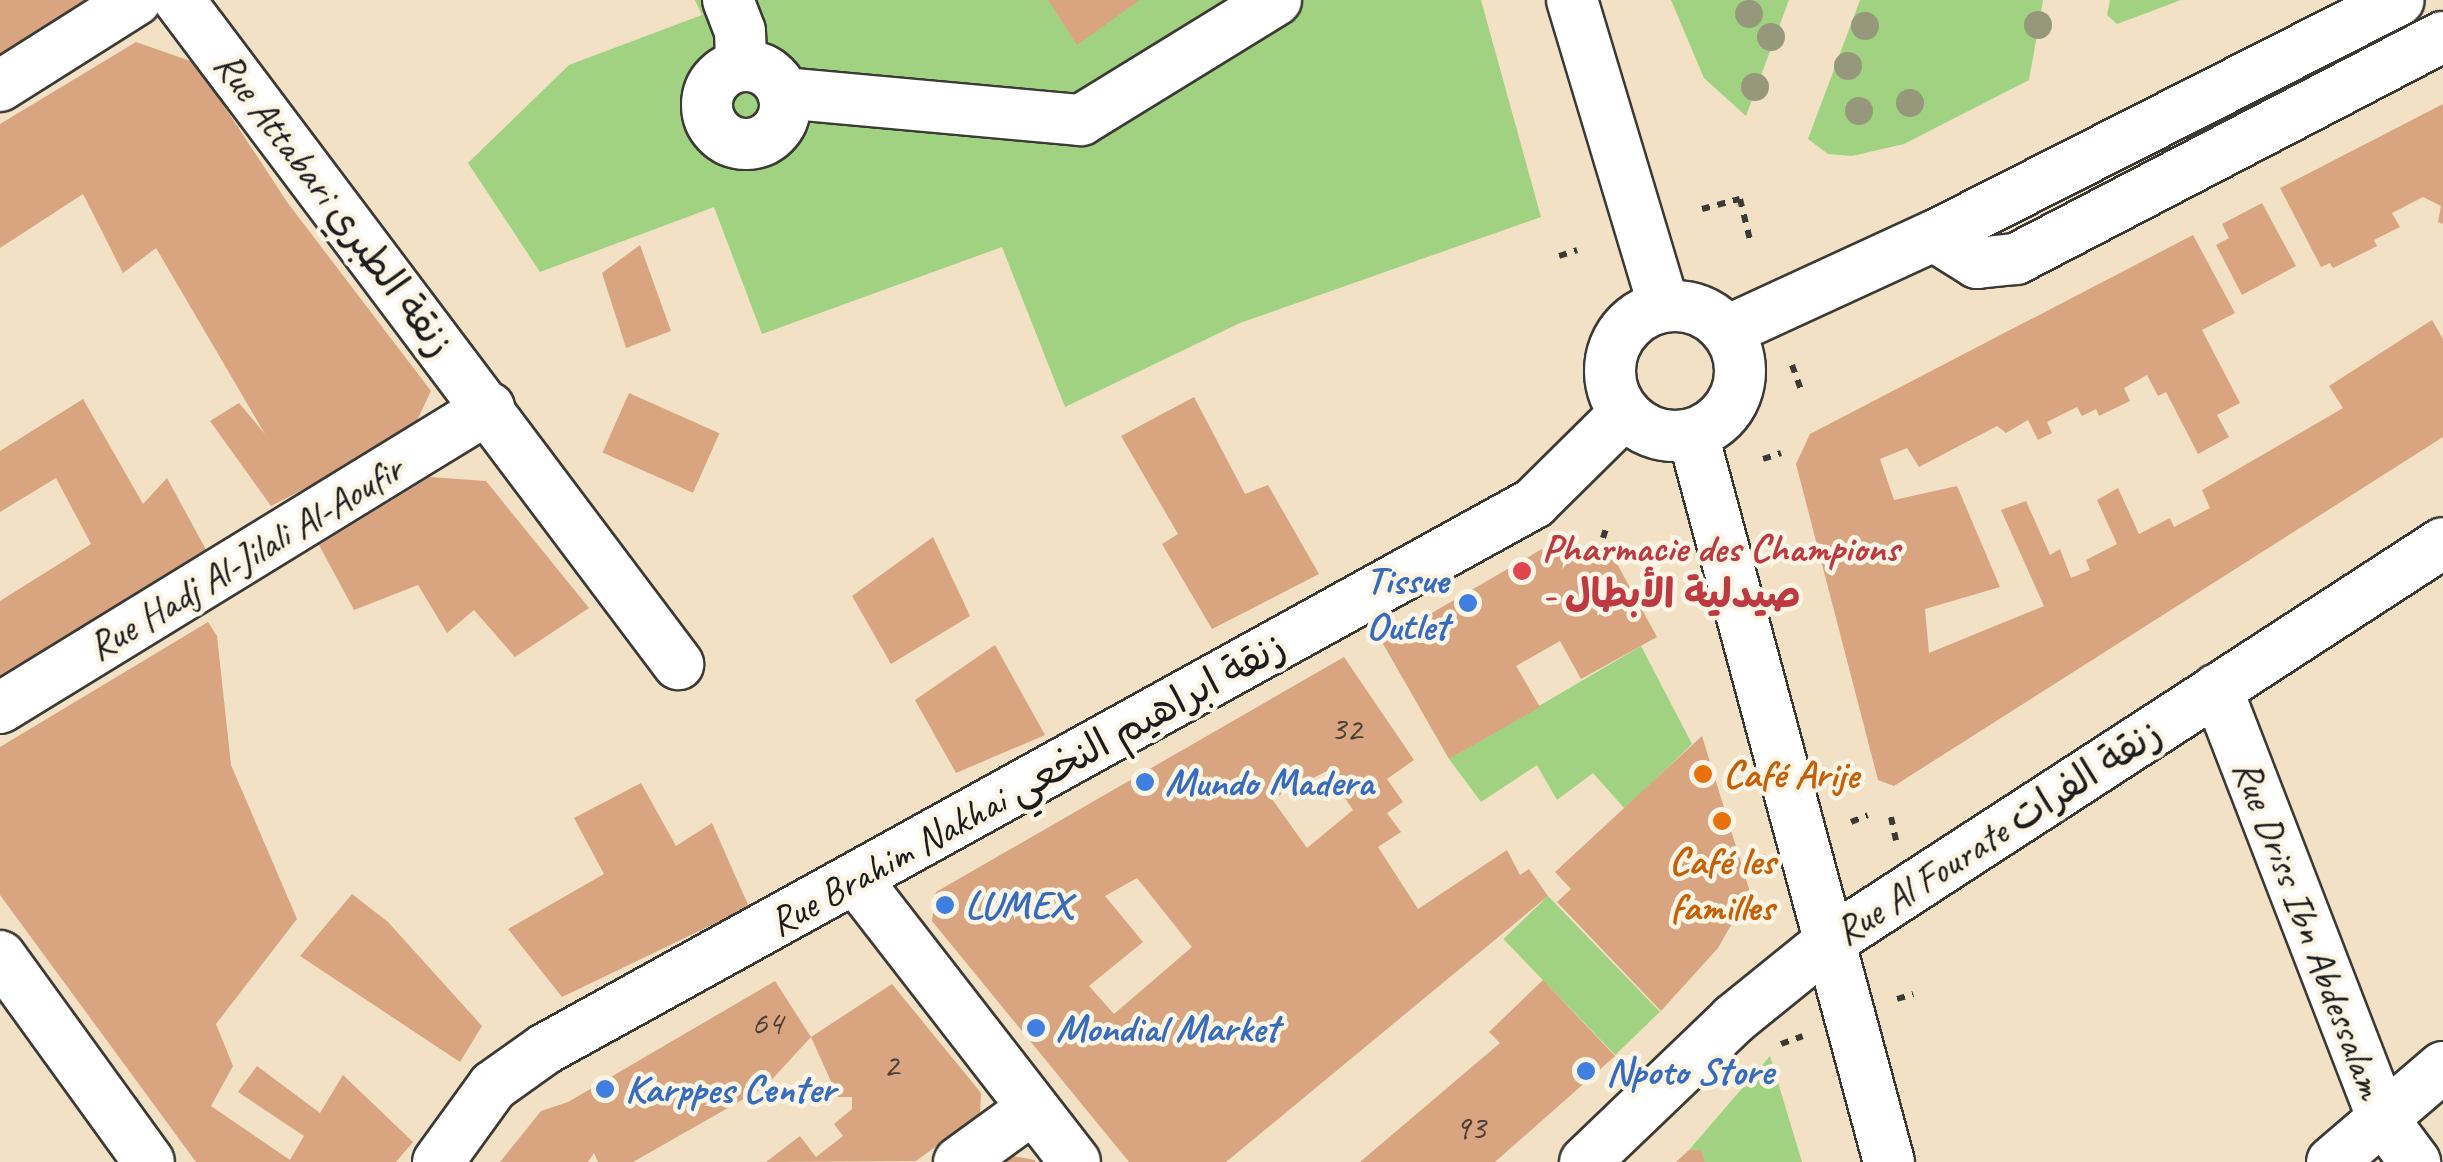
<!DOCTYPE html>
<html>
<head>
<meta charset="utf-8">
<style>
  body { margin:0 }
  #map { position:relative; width:2443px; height:1162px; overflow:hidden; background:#f2e1c4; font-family:Caveat,"Playpen Sans Arabic",sans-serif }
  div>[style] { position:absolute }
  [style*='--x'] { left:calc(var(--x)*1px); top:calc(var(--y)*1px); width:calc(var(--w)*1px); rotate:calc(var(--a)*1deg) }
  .green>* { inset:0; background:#a1d281; transform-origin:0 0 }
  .building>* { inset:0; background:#d9a580; transform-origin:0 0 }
  .path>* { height:6px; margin-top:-3px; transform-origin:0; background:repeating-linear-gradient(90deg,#3c3a35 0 8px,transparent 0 16px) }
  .roads { filter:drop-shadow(2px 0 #3c3a35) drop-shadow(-2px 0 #3c3a35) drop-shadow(0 2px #3c3a35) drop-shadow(0 -2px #3c3a35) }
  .minor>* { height:50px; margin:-25px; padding:0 25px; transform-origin:25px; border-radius:25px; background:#fff }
  .minor>.ring { margin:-25px; padding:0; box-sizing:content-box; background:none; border:50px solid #fff; border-radius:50% }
  .trees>* { width:28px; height:28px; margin:-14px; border-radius:50%; background:#96987b }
  .dots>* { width:28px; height:28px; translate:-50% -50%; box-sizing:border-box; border:5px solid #fcf5e5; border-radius:50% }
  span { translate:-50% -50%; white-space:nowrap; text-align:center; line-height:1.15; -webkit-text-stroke:9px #fcf5e5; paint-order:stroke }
  .number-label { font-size:35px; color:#4b3e35 }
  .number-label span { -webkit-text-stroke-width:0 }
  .street-label { font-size:40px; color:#1c1c1c }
  .health-label { font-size:40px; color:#be3a42; font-weight:700 }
  .left { translate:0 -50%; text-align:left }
  .shop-label { font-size:40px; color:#366cbe; font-weight:700 }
  .right { translate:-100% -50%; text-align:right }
  .food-label { font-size:40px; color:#c56008; font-weight:700 }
</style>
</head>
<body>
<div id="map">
  <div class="green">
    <i style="clip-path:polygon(695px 0,1481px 0,1541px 217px,1240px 323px,1065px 407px,1002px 247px,762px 334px,714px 207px,540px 272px,468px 163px,569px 65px,702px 15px)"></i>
    <i style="clip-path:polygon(1671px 0,1789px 0,1746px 116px,1704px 78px)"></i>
    <i style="clip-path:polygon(1860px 0,2043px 0,2029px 80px,1904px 144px,1852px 156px,1828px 154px,1808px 139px)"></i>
    <i style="clip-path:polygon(2110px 0,2181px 0,2117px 24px,2107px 15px)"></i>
    <i style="clip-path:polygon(1641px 646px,1692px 744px,1625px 809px,1593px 773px,1557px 800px,1537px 765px,1481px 802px,1449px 759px)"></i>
    <i style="left:1548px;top:896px;width:161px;height:62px;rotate:46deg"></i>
    <i style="clip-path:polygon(1770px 1056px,1802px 1162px,1705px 1162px,1701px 1150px,1689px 1150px)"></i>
  </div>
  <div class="building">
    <i style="clip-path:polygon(0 0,96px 0,0 63px)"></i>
    <i style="clip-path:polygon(1048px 0,1140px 0,1077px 45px)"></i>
    <i style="clip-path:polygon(136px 42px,196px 63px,287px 202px,431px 391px,410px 435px,271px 506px,210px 421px,239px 403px,265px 434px,156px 248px,123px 273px,83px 194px,0 248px,0 124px)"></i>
    <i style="clip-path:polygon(2443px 104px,2443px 224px,2438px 222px,2441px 206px,2423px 197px,2392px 213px,2400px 227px,2374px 240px,2377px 246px,2333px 268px,2330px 263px,2321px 267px,2280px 188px)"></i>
    <i style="clip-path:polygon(2262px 203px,2296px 266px,2242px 295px,2216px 245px,2229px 238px,2222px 224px)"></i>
    <i style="clip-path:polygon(2193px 235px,2235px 313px,2202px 330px,2240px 403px,2217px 415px,2229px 437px,2198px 454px,2166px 392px,2158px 396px,2147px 375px,2124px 388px,2130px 401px,2099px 416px,2096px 409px,2082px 416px,2077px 407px,2047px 422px,2052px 433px,2038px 440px,2028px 420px,2006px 433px,1997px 426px,1919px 467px,1907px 448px,1880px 459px,1894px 500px,1957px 486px,2000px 587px,1925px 609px,1929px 653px,2044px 606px,2001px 510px,2026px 501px,2050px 555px,2060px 549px,2071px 578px,2090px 570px,2086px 560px,2117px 544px,2097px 500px,2118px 488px,2139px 534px,2170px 518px,2174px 527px,2210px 508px,2202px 490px,2343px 408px,2329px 386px,2432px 320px,2443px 339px,2443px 437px,1894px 786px,1878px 780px,1796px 464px,1810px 434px)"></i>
    <i style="clip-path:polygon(640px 245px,671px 331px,626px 348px,602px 273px)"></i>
    <i style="left:629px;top:393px;width:99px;height:65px;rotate:24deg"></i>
    <i style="clip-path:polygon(1194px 397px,1245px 494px,1268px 485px,1319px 574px,1212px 629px,1162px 544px,1178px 534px,1121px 436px)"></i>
    <i style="clip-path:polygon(83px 399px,143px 504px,167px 478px,210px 557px,0 679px,0 601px,91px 544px,56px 478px,0 512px,0 451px)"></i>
    <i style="clip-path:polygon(430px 477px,486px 481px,589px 608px,515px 657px,474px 610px,447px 633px,418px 585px,354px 610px,319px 545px)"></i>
    <i style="clip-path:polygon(933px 537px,970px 616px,891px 664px,852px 596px)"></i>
    <i style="clip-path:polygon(1554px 542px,1615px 560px,1657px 637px,1581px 679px,1560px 641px,1516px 666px,1540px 707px,1449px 759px,1382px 642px)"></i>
    <i style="clip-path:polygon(208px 622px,217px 636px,231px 765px,297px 919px,216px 1024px,233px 1066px,211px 1106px,290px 1160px,304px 1136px,238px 1092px,257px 1066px,320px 1113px,343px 1075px,413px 1142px,396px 1162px,196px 1162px,0 895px,0 747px)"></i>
    <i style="clip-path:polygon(995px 645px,1045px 735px,956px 773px,915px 700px)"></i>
    <i style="clip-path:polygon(evenodd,1344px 657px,1414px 760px,1387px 779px,1403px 802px,1387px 813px,1401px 832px,1378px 847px,1418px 909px,1507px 850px,1520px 875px,1529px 869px,1548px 896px,1226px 1162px,1129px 1162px,932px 921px,936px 892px,1344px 657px,1327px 771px,1353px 810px,1307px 848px,1272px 799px,1327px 771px,1344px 657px,1137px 878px,1192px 947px,1114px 1014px,1089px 986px,1143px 942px,1105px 896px,1137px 878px)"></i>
    <i style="clip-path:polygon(1702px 736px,1750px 892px,1718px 948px,1661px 1011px,1557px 902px,1571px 889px,1555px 872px)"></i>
    <i style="clip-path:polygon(641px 783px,676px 846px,712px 823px,749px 907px,562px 997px,508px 929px,604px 874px,574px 818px)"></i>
    <i style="clip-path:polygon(352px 894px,388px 922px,482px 1026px,460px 1062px,300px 956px)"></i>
    <i style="clip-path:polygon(1543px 980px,1615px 1056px,1495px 1162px,1360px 1162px,1500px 1043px,1489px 1032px)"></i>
    <i style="clip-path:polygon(775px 981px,811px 1037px,892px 984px,981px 1093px,980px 1114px,916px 1161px,766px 1162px,800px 1136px,816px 1157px,843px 1136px,834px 1124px,852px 1109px,852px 1097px,838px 1097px,811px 1037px,765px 1087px,633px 1162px,598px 1162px,594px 1153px,588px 1162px,500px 1162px,541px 1111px,568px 1102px)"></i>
    <i style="clip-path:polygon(1689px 1150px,1701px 1150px,1705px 1162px,1676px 1162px)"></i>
    <i style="clip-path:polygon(1013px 1156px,1035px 1160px,1035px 1162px,1005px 1162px)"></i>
  </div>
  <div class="path">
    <i style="--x:1702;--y:209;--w:39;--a:-15"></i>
    <i style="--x:1740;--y:199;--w:42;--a:76.3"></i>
    <i style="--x:1559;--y:256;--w:19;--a:-18"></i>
    <i style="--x:1792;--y:365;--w:29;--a:70"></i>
    <i style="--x:1763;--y:459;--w:19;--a:-18"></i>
    <i style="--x:1603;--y:538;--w:13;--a:-72"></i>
    <i style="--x:1891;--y:817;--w:24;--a:78"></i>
    <i style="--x:1851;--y:822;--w:18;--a:-22"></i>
    <i style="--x:1750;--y:862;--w:16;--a:-22"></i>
    <i style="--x:1897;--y:999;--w:17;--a:-17"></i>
    <i style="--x:1781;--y:1044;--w:23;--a:-20"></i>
  </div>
  <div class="roads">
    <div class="minor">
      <i style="--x:179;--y:0;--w:831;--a:53.07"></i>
      <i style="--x:728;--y:0;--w:33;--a:69"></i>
      <i style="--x:740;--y:31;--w:35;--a:88"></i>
      <i style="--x:1572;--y:0;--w:320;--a:73.3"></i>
      <i class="ring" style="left:707px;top:66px;width:28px;height:28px"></i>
      <i style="--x:0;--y:86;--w:161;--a:-32.3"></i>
      <i style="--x:783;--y:93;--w:299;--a:5.2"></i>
      <i style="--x:1081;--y:120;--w:229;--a:-31.6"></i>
      <i style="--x:1934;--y:236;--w:51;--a:32.1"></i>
      <i style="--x:1977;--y:263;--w:39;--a:-6"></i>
      <i style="--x:2016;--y:259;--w:481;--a:-27.5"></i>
      <i class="ring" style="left:1610px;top:306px;width:80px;height:80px"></i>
      <i style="--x:1727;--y:331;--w:228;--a:-24.7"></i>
      <i style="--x:1934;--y:236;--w:521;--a:-26.91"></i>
      <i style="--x:1693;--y:435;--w:753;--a:74.91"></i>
      <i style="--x:2217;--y:689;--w:461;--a:68.9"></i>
      <i style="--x:2383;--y:1119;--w:54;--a:53.3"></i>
      <i style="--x:0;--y:708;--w:574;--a:-31.53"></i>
      <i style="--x:858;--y:882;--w:354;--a:52.2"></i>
      <i style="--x:0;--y:956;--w:254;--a:54.1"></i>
      <i style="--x:438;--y:1162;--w:94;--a:-54.1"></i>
      <i style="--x:493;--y:1086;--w:64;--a:-35.4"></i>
      <i style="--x:545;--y:1049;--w:1130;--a:-28.9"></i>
      <i style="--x:1534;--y:503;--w:128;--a:-44.7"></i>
      <i style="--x:959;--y:1162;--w:90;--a:-36"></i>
      <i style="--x:1585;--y:1162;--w:207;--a:-43.8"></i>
      <i style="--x:1734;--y:1019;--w:122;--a:-39"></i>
      <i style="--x:1829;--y:942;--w:732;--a:-33.02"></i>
      <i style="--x:2332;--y:1162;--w:146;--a:-40.6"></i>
    </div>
  </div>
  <div class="trees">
    <i style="left:1749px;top:14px"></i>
    <i style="left:2038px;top:25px"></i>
    <i style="left:1865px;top:26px"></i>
    <i style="left:1771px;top:37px"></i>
    <i style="left:1848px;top:66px"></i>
    <i style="left:1755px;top:87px"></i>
    <i style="left:1910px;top:103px"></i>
    <i style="left:1859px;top:111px"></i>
  </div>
  <div class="dots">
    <i style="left:1522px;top:571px;background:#e0444e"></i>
    <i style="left:1468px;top:603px;background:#3f7fe0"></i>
    <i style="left:1703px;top:774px;background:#e8710a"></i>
    <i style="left:1145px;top:782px;background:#3f7fe0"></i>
    <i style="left:1722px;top:821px;background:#e8710a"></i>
    <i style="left:945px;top:905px;background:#3f7fe0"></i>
    <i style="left:1036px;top:1028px;background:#3f7fe0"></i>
    <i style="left:1586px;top:1071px;background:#3f7fe0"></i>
    <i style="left:605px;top:1089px;background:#3f7fe0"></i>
  </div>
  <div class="number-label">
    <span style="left:1346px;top:729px">32</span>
    <span style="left:767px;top:1023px">64</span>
    <span style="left:891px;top:1065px">2</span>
    <span style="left:1470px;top:1128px">93</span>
  </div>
  <div class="street-label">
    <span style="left:334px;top:204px;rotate:53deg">Rue Attabari زنقة الطبري</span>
    <span style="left:245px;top:558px;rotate:-31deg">Rue Hadj Al-Jilali Al-Aoufir</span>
    <span style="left:1027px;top:784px;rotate:-29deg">Rue Brahim Nakhai زنقة ابراهيم النخعي</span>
    <span style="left:1998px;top:832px;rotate:-33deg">Rue Al Fourate زنقة الفرات</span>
    <span style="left:2309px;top:929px;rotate:69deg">Rue Driss Ibn Abdessalam</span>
  </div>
  <div class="health-label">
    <span class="left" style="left:1542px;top:571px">Pharmacie des Champions<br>- صيدلية الأبطال</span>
  </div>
  <div class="shop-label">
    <span class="right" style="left:1448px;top:603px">Tissue<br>Outlet</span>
    <span class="left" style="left:1165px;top:782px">Mundo Madera</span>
    <span class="left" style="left:965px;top:905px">LUMEX</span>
    <span class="left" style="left:1056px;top:1028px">Mondial Market</span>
    <span class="left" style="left:1606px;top:1071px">Npoto Store</span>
    <span class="left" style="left:625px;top:1089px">Karppes Center</span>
  </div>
  <div class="food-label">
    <span class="left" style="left:1723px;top:774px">Café Arije</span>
    <span style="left:1722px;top:884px">Café les<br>familles</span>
  </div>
</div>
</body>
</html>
